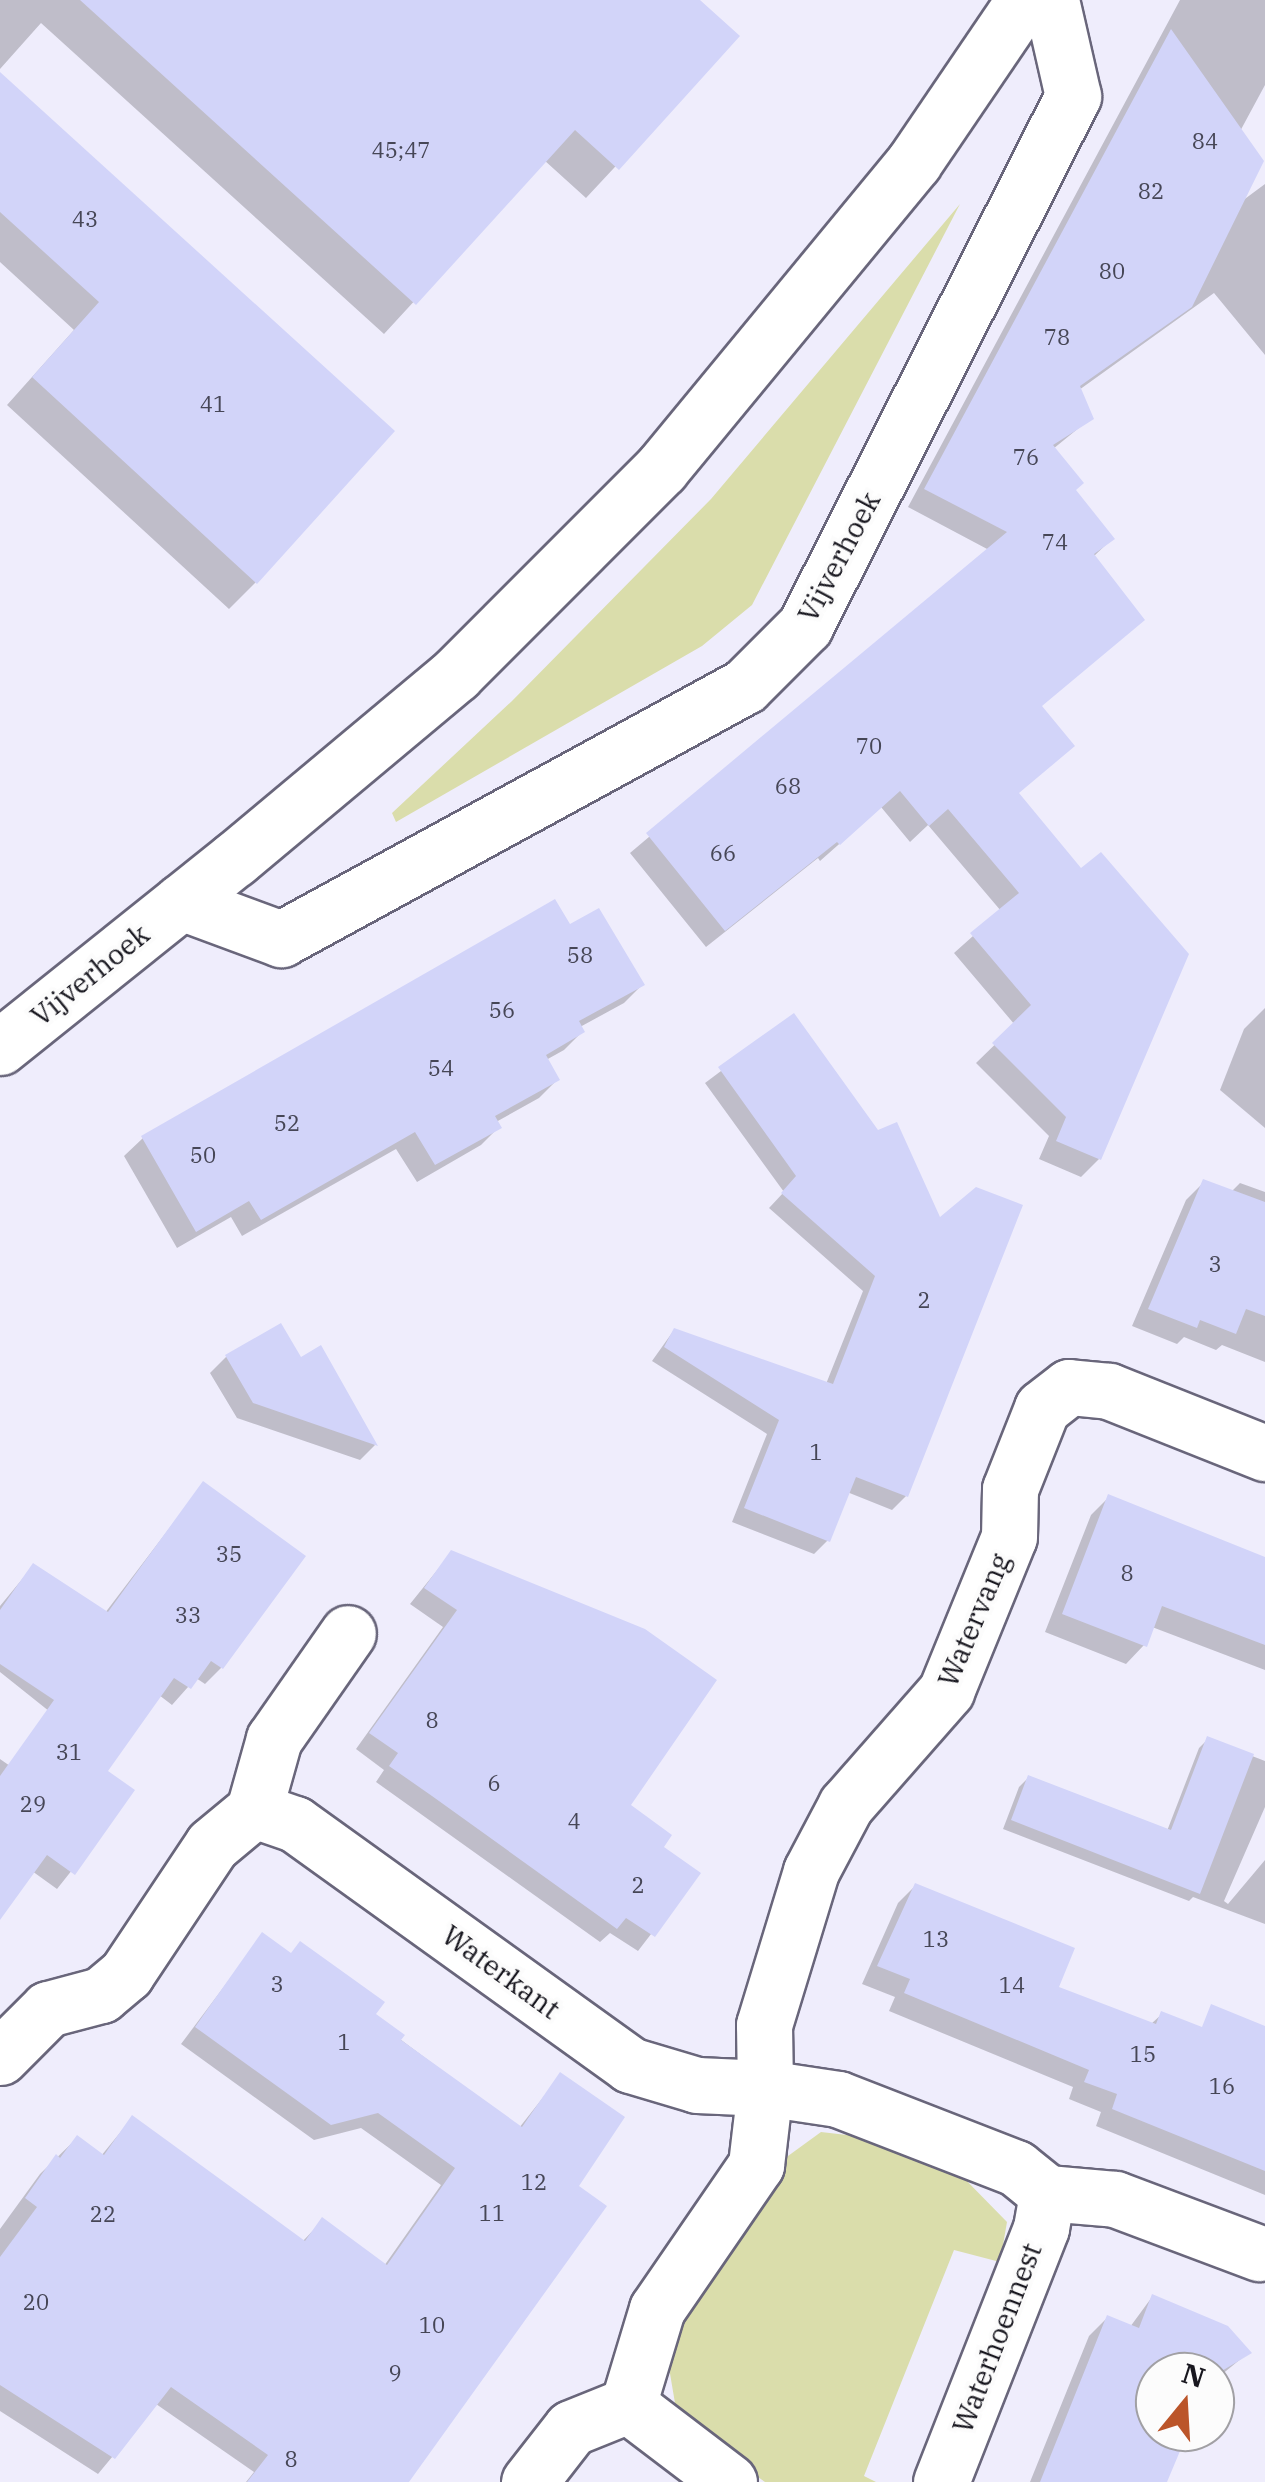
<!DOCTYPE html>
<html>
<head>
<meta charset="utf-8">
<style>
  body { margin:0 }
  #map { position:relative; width:1265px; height:2482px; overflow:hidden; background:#efedfc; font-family:"IBM Plex Serif",serif }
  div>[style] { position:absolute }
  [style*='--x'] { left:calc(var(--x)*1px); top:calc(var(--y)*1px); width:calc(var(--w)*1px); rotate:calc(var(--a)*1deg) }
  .green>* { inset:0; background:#daddab }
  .shadow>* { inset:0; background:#0003 }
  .building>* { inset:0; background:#d2d4f9 }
  .roads { filter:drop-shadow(2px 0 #69667b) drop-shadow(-2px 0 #69667b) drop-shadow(0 2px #69667b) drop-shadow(0 -2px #69667b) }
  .minor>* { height:55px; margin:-27.5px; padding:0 27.5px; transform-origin:27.5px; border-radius:27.5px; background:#fff }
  span { translate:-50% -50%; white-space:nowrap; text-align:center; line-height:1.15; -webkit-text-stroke:8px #fcfcfc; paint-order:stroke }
  .number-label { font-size:22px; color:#464656 }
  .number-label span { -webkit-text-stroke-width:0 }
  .street-label { font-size:28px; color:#18171f }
  .north { position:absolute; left:1135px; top:2352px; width:100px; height:100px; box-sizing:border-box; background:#fcfcfc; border:2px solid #a1a0a4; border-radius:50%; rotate:18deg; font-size:28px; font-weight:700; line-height:40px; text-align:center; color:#18171f }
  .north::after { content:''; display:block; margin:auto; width:35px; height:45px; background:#bb552a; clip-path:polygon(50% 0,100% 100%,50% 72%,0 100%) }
</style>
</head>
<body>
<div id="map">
  <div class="green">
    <i style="clip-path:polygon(960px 204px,752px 605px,702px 646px,396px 822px,392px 813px,512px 701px,711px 499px)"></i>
    <i style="clip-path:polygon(821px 2132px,864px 2137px,958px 2172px,1007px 2222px,1000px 2262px,954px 2250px,864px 2476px,876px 2482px,765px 2482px,714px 2446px,676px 2409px,666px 2350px,677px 2316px,788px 2156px)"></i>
  </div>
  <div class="shadow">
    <i style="clip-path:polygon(0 0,696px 0,737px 36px,586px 198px,544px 160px,384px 334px,41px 23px,0 69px)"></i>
    <i style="clip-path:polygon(1180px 0,1265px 0,1265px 85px,1176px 250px,1265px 184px,1265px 355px,1214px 293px,1079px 390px,1091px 418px,1053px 449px,1073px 490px,1112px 539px,1093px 557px,1040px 707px,1017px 794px,1099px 1159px,1081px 1177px,1039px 1159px,1049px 1136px,976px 1063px,1015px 1025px,954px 953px,1001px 911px,928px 825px,910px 842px,881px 807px,820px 861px,818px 858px,706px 947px,630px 853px,989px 550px,908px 507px)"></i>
    <i style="clip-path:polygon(0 77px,256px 582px,229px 609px,7px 405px,74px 330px,0 262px)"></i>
    <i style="clip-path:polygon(569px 928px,642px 985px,624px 1003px,580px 1027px,582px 1032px,564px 1050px,546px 1060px,557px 1080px,539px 1098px,496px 1122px,499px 1127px,481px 1145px,417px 1182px,396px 1149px,242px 1236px,231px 1217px,177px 1248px,124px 1156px,143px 1138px)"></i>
    <i style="clip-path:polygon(1265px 1008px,1265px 1128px,1220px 1090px,1244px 1029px)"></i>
    <i style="clip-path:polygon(793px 1017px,877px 1133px,906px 1496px,892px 1510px,847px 1492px,828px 1540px,814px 1554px,732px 1522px,767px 1434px,652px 1361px,674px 1330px,826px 1384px,863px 1291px,769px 1208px,784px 1192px,705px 1083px)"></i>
    <i style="clip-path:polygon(1204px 1182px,1231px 1192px,1240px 1183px,1265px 1192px,1265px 1362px,1222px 1345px,1216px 1350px,1184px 1337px,1177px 1344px,1132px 1326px,1186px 1200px)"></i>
    <i style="clip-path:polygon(280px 1327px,300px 1361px,320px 1349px,375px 1445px,360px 1460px,237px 1418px,210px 1373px,226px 1357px)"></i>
    <i style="clip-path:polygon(203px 1484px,221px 1668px,205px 1684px,196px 1678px,172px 1705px,159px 1695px,109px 1759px,0 1672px,0 1606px,33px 1566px,105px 1613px)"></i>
    <i style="clip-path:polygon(1109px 1497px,1265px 1558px,1265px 1670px,1152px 1627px,1144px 1645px,1126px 1664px,1045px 1632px,1091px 1515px)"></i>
    <i style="clip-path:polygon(451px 1553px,628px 1806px,661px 1847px,698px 1873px,638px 1951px,610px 1933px,600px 1942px,376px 1782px,384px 1770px,356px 1749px,443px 1627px,410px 1604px)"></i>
    <i style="clip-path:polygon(1208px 1739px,1265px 1761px,1265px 1807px,1224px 1901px,1228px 1904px,1265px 1860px,1265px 1924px,1193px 1897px,1189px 1901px,1003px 1829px,1019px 1787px,1028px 1778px,1167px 1831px,1199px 1748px)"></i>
    <i style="clip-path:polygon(0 1759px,103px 1831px,57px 1889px,32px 1871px,0 1892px)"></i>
    <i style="clip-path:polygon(915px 1886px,1056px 1988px,1151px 2024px,1162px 2014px,1265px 2056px,1265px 2195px,1096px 2126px,1101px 2112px,1069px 2099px,1073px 2087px,889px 2011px,895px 1997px,862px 1984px,898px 1903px)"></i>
    <i style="clip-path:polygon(262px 1936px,519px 2128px,560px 2076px,387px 2482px,246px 2482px,254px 2472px,156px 2404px,98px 2474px,0 2411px,0 2229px,40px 2174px,77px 2138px,101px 2156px,132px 2118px,302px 2242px,323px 2220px,384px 2266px,441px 2185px,361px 2128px,314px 2140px,181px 2044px)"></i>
    <i style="clip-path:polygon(1152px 2297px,1248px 2353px,1215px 2380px,1215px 2372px,1155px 2372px,1155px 2432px,1185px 2432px,1165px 2482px,1030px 2482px,1089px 2336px,1107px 2318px,1130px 2327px)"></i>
  </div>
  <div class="building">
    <i style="clip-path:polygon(80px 0,700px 0,740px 36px,619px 170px,575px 130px,416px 305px)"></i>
    <i style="clip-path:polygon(1171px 29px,1264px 161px,1192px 307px,1080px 386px,1094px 419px,1053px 445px,1084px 483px,1076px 490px,1115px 539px,1094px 554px,1145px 620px,1042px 706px,1075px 746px,1019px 793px,1081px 868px,1101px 852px,1189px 954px,1101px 1160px,1056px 1141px,1066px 1117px,992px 1043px,1031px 1005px,970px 933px,1019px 893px,948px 809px,929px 826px,900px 791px,840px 845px,837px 842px,725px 931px,646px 833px,1007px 532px,924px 489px)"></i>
    <i style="clip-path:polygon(0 72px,395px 431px,257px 584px,32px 377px,99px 302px,0 212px)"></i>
    <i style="clip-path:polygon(555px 899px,570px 924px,599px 908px,645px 985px,579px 1021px,585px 1032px,546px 1055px,560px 1080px,495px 1116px,502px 1128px,435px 1165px,415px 1132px,261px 1220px,249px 1201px,196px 1232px,141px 1136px)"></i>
    <i style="clip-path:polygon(794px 1013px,878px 1130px,897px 1122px,940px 1217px,976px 1187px,1023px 1205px,908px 1497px,856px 1477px,830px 1542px,744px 1508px,779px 1420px,664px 1347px,674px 1328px,833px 1384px,875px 1276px,781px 1193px,796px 1176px,718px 1067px)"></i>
    <i style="clip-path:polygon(1203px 1179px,1265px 1202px,1265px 1316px,1246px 1309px,1236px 1334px,1200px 1320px,1197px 1328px,1148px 1309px)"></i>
    <i style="clip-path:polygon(281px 1323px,301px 1357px,321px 1345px,378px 1446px,253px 1403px,225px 1355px)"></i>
    <i style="clip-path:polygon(203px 1481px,306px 1556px,223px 1669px,211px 1661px,191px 1689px,174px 1678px,108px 1771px,135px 1790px,75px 1875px,47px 1855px,0 1920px,0 1776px,54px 1700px,0 1664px,0 1610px,33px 1563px,108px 1612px)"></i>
    <i style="clip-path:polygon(1108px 1494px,1265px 1557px,1265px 1645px,1162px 1606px,1147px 1647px,1062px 1614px)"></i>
    <i style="clip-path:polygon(451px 1550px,645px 1629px,717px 1680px,631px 1805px,672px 1835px,664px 1847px,701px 1873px,655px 1937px,626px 1918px,617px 1929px,432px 1796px,389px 1766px,398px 1753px,369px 1733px,457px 1610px,424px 1588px)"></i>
    <i style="clip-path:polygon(1207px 1736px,1254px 1754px,1200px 1894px,1011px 1820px,1028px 1775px,1171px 1830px)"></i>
    <i style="clip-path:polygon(915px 1883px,1075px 1948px,1059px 1987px,1156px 2024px,1161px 2011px,1202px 2027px,1211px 2004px,1265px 2026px,1265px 2171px,1112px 2109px,1117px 2094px,1084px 2082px,1089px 2070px,904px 1993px,910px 1979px,877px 1966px)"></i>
    <i style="clip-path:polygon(262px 1932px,291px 1953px,300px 1941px,385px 2002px,376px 2014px,405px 2035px,401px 2040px,522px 2127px,560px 2072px,625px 2117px,579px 2186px,607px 2206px,409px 2482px,247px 2482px,268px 2455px,171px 2387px,115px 2459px,0 2385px,0 2257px,37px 2207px,25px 2198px,56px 2154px,60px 2158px,77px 2135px,104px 2155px,132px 2115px,305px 2241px,322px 2217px,387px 2265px,455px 2168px,378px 2113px,331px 2125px,195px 2027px)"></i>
    <i style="clip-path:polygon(1152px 2294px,1228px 2326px,1252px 2353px,1215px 2375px,1155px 2372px,1155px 2432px,1188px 2432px,1167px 2482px,1040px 2482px,1107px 2315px,1139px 2328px)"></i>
  </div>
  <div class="roads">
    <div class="minor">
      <i style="--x:181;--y:902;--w:107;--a:20.3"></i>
      <i style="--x:281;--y:939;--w:528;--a:-28.6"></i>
      <i style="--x:745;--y:686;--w:85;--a:-45"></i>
      <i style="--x:805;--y:626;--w:594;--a:-63.18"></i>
      <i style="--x:1073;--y:96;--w:98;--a:-102.9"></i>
      <i style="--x:0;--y:1047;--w:301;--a:-38.7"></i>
      <i style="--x:235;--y:859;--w:288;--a:-39.9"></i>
      <i style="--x:456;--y:674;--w:290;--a:-45"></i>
      <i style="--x:661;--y:469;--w:398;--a:-50.5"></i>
      <i style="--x:914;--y:162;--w:196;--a:-55.8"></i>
      <i style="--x:254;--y:1810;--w:43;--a:18.9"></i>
      <i style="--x:295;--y:1824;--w:413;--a:35.7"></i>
      <i style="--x:630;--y:2065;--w:70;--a:16.6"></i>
      <i style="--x:697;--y:2085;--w:68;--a:2.5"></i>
      <i style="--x:765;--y:2088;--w:74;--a:8.6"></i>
      <i style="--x:838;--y:2099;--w:191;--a:21.2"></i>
      <i style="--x:1016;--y:2168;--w:40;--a:39"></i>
      <i style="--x:1047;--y:2193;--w:68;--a:5"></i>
      <i style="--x:1115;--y:2199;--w:154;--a:20.6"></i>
      <i style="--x:0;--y:2057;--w:68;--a:-45"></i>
      <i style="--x:48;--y:2009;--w:55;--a:-14.8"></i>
      <i style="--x:101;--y:1995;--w:33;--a:-40"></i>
      <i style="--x:126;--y:1974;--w:155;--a:-56.3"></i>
      <i style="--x:212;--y:1845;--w:55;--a:-39.8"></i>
      <i style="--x:254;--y:1810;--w:74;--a:-74.3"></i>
      <i style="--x:274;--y:1739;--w:129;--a:-55.1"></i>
      <i style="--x:628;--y:2405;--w:127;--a:37.3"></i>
      <i style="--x:529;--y:2482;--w:68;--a:-52.1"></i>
      <i style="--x:571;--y:2428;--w:61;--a:-22"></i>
      <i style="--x:628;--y:2405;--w:100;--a:-73.2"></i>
      <i style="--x:657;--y:2309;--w:175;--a:-55.5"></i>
      <i style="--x:756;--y:2165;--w:78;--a:-83.3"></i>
      <i style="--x:765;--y:2088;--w:63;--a:-90.9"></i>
      <i style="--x:764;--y:2025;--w:161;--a:-73"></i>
      <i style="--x:811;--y:1871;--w:75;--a:-62.1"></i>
      <i style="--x:846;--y:1805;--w:152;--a:-48.7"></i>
      <i style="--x:946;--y:1691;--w:166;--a:-67.8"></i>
      <i style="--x:1009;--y:1537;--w:48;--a:-88.8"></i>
      <i style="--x:1010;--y:1489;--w:87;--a:-68.4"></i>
      <i style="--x:1042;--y:1408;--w:34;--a:-38"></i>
      <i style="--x:1069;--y:1387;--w:40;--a:5.7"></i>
      <i style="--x:1109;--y:1391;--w:168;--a:21.7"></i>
      <i style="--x:941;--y:2482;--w:273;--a:-68.5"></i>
      <i style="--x:1041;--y:2228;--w:36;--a:-80"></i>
    </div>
  </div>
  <div class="number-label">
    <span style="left:1205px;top:141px">84</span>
    <span style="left:401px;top:150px">45;47</span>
    <span style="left:1151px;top:191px">82</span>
    <span style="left:85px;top:219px">43</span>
    <span style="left:1112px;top:271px">80</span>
    <span style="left:1057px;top:337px">78</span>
    <span style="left:213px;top:404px">41</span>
    <span style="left:1026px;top:457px">76</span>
    <span style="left:1055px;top:542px">74</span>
    <span style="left:869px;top:746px">70</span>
    <span style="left:788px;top:786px">68</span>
    <span style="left:723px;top:853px">66</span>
    <span style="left:580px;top:955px">58</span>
    <span style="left:502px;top:1010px">56</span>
    <span style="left:441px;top:1068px">54</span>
    <span style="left:287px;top:1123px">52</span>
    <span style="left:203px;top:1155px">50</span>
    <span style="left:1215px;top:1264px">3</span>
    <span style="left:924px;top:1300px">2</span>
    <span style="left:816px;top:1452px">1</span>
    <span style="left:229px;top:1554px">35</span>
    <span style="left:1127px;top:1573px">8</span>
    <span style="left:188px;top:1615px">33</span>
    <span style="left:432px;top:1720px">8</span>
    <span style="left:69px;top:1752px">31</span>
    <span style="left:494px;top:1783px">6</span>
    <span style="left:33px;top:1804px">29</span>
    <span style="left:574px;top:1821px">4</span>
    <span style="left:638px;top:1885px">2</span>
    <span style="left:936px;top:1939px">13</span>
    <span style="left:277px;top:1984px">3</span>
    <span style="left:1012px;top:1985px">14</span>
    <span style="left:344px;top:2042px">1</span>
    <span style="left:1143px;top:2054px">15</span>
    <span style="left:1222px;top:2086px">16</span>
    <span style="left:534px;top:2182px">12</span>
    <span style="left:492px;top:2213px">11</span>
    <span style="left:103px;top:2214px">22</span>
    <span style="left:36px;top:2302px">20</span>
    <span style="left:432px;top:2325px">10</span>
    <span style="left:395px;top:2373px">9</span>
    <span style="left:291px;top:2459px">8</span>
  </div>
  <div class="street-label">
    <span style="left:839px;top:557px;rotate:-62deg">Vijverhoek</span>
    <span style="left:90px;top:975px;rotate:-39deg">Vijverhoek</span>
    <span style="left:974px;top:1620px;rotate:-67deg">Watervang</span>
    <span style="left:501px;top:1972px;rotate:36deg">Waterkant</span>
    <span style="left:997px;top:2338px;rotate:-69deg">Waterhoennest</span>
  </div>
  <div class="north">N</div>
</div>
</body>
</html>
